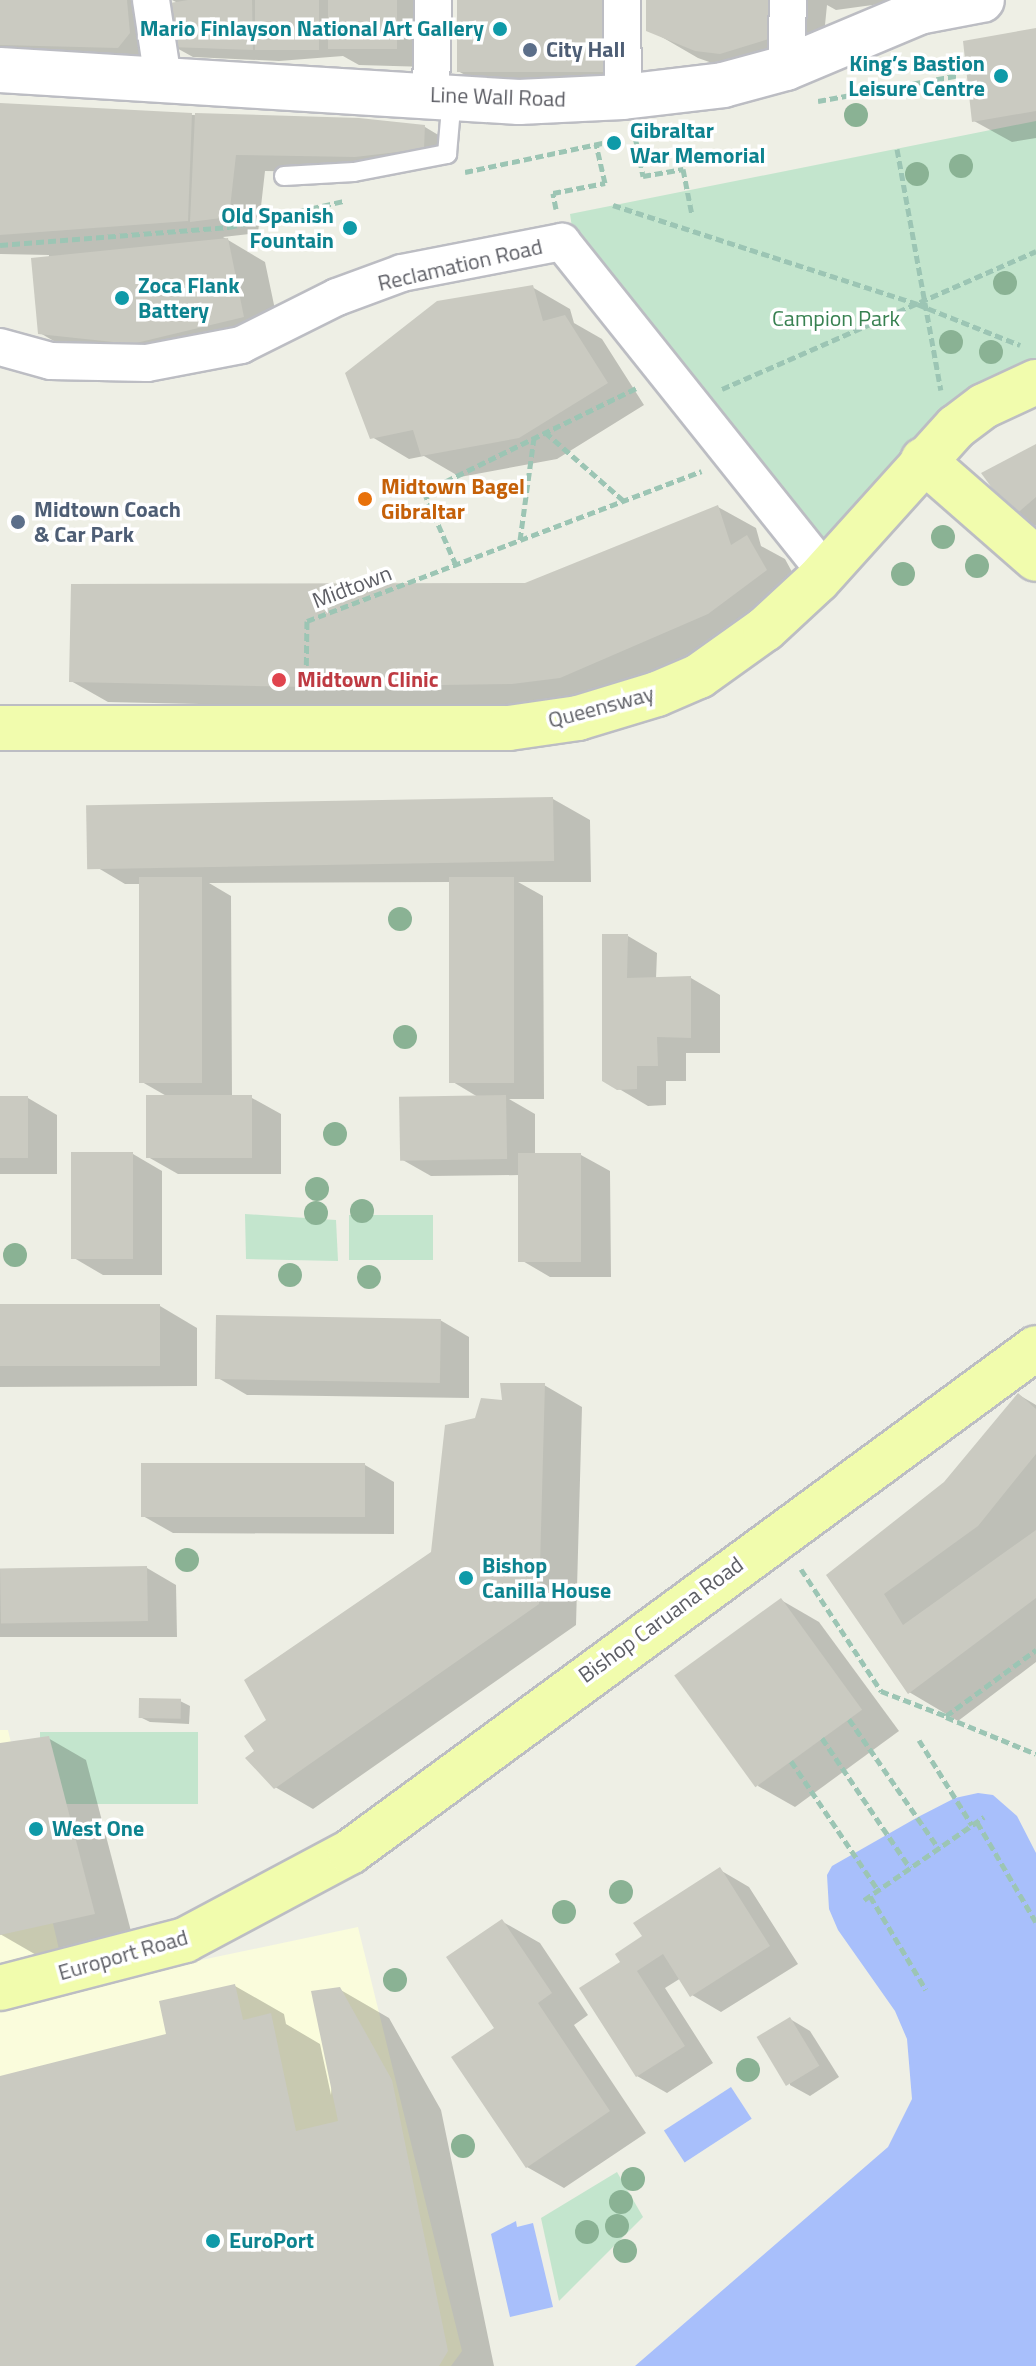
<!DOCTYPE html>
<html>
<head>
<meta charset="utf-8">
<style>
  body { margin:0 }
  #map { position:relative; width:1036px; height:2366px; overflow:hidden; background:#eeefe5; font-family:"Titillium Web",sans-serif }
  div>[style] { position:absolute }
  [style*='--x'] { left:calc(var(--x)*1px); top:calc(var(--y)*1px); width:calc(var(--w)*1px); rotate:calc(var(--a)*1deg) }
  .commercial>* { inset:0; background:#fafcdc }
  .green>* { inset:0; background:#c3e5cd; transform-origin:0 0 }
  .water>* { inset:0; background:#a8bffb; transform-origin:0 0 }
  .shadow>* { inset:0; background:#0003; transform-origin:0 0 }
  .building>* { inset:0; background:#cacac1; transform-origin:0 0 }
  .path>* { height:5px; margin-top:-2.5px; transform-origin:0; background:repeating-linear-gradient(90deg,#9cc5b4 0 8px,transparent 0 12px) }
  .roads { filter:drop-shadow(2px 0 #bcbdc3) drop-shadow(-2px 0 #bcbdc3) drop-shadow(0 2px #bcbdc3) drop-shadow(0 -2px #bcbdc3) }
  .lane>* { height:18px; margin:-9px; padding:0 9px; transform-origin:9px; border-radius:9px; background:#fff }
  .street>* { height:36px; margin:-18px; padding:0 18px; transform-origin:18px; border-radius:18px; background:#fff }
  .secondary>* { height:44px; margin:-22px; padding:0 22px; transform-origin:22px; border-radius:22px; background:#fff }
  .primary>* { height:44px; margin:-22px; padding:0 22px; transform-origin:22px; border-radius:22px; background:#f1fcad }
  .trees>* { width:24px; height:24px; margin:-12px; border-radius:50%; background:#8ab294 }
  .dots>* { width:22px; height:22px; translate:-50% -50%; box-sizing:border-box; border:4px solid #fff; border-radius:50% }
  span { translate:-50% -50%; white-space:nowrap; text-align:center; line-height:1.15; -webkit-text-stroke:7px #fff; paint-order:stroke }
  .culture-label { font-size:22px; color:#0d838f; font-weight:700 }
  .right { translate:-100% -50%; text-align:right }
  .left { translate:0 -50%; text-align:left }
  .service-label { font-size:22px; color:#4e5e75; font-weight:700 }
  .street-label { font-size:22px; color:#5d5e65 }
  .park-label { font-size:22px; color:#388151 }
  .food-label { font-size:22px; color:#c56008; font-weight:700 }
  .health-label { font-size:22px; color:#be3a42; font-weight:700 }
</style>
</head>
<body>
<div id="map">
  <div class="commercial">
    <i style="clip-path:polygon(0 1730px,8px 1730px,68px 1988px,358px 1927px,462px 2351px,451px 2366px,0 2366px)"></i>
  </div>
  <div class="green">
    <i style="clip-path:polygon(1036px 121px,1036px 358px,990px 383px,826px 553px,574px 241px,570px 214px)"></i>
    <i style="clip-path:polygon(245px 1214px,336px 1220px,338px 1261px,246px 1259px)"></i>
    <i style="left:433px;top:1215px;width:45px;height:84px;rotate:90deg"></i>
    <i style="left:40px;top:1732px;width:158px;height:72px"></i>
    <i style="clip-path:polygon(617px 2172px,643px 2217px,559px 2301px,541px 2218px)"></i>
  </div>
  <div class="water">
    <i style="clip-path:polygon(978px 1793px,993px 1795px,1017px 1816px,1036px 1853px,1036px 2366px,635px 2366px,888px 2147px,912px 2099px,907px 2039px,895px 2011px,838px 1930px,829px 1909px,827px 1875px,832px 1866px,918px 1817px,955px 1798px)"></i>
    <i style="left:731px;top:2087px;width:38px;height:80px;rotate:57deg"></i>
    <i style="clip-path:polygon(516px 2221px,517px 2227px,533px 2223px,553px 2307px,510px 2317px,491px 2234px)"></i>
  </div>
  <div class="shadow">
    <i style="left:0;top:0;width:155px;height:63px"></i>
    <i style="clip-path:polygon(172px 0,426px 0,428px 67px,359px 65px,343px 56px,279px 61px,193px 57px,173px 46px,180px 4px)"></i>
    <i style="clip-path:polygon(459px 0,626px 0,631px 89px,488px 88px,458px 71px)"></i>
    <i style="clip-path:polygon(648px 0,909px 0,836px 10px,827px 5px,821px 65px,763px 81px,698px 58px,648px 29px)"></i>
    <i style="clip-path:polygon(1036px 30px,1036px 138px,1012px 142px,974px 121px)"></i>
    <i style="clip-path:polygon(0 105px,425px 127px,445px 139px,443px 160px,384px 173px,265px 171px,258px 233px,223px 237px,265px 262px,281px 338px,78px 355px,40px 333px,49px 255px,0 254px)"></i>
    <i style="clip-path:polygon(532px 287px,570px 309px,574px 323px,602px 339px,644px 405px,557px 459px,460px 477px,424px 456px,409px 459px,372px 437px)"></i>
    <i style="clip-path:polygon(1036px 446px,1036px 525px,1035px 527px,1015px 515px)"></i>
    <i style="clip-path:polygon(718px 507px,756px 528px,761px 546px,785px 559px,803px 592px,745px 635px,598px 698px,551px 704px,344px 707px,108px 702px,71px 681px,525px 585px)"></i>
    <i style="clip-path:polygon(553px 799px,590px 820px,591px 882px,518px 882px,543px 896px,544px 1099px,509px 1099px,535px 1114px,535px 1155px,581px 1155px,610px 1171px,611px 1277px,550px 1277px,521px 1260px,520px 1175px,431px 1176px,401px 1159px,478px 1097px,453px 1082px,451px 882px,209px 883px,231px 896px,232px 1098px,252px 1098px,281px 1114px,281px 1174px,178px 1174px,148px 1157px,170px 1098px,142px 1082px,141px 884px,125px 884px,88px 862px)"></i>
    <i style="clip-path:polygon(628px 936px,657px 953px,656px 979px,691px 978px,720px 995px,720px 1053px,686px 1053px,686px 1081px,666px 1081px,666px 1105px,648px 1106px,604px 1080px)"></i>
    <i style="clip-path:polygon(0 1098px,28px 1098px,57px 1115px,57px 1174px,0 1174px)"></i>
    <i style="clip-path:polygon(133px 1154px,162px 1171px,162px 1275px,103px 1275px,74px 1258px)"></i>
    <i style="clip-path:polygon(160px 1306px,197px 1328px,197px 1386px,0 1387px,0 1307px)"></i>
    <i style="clip-path:polygon(440px 1320px,469px 1337px,469px 1398px,247px 1395px,218px 1378px)"></i>
    <i style="clip-path:polygon(544px 1385px,582px 1407px,576px 1625px,313px 1809px,275px 1787px,257px 1751px,268px 1720px,433px 1553px,476px 1420px)"></i>
    <i style="clip-path:polygon(1019px 1395px,1036px 1405px,1036px 1662px,958px 1721px,909px 1692px,829px 1575px,945px 1484px)"></i>
    <i style="clip-path:polygon(365px 1465px,394px 1482px,394px 1534px,173px 1533px,143px 1516px)"></i>
    <i style="clip-path:polygon(147px 1568px,176px 1585px,177px 1637px,0 1637px,0 1569px)"></i>
    <i style="clip-path:polygon(781px 1600px,819px 1622px,899px 1731px,795px 1807px,758px 1786px)"></i>
    <i style="clip-path:polygon(180px 1701px,190px 1706px,189px 1724px,150px 1722px,140px 1717px)"></i>
    <i style="clip-path:polygon(48px 1738px,86px 1760px,132px 1935px,38px 1956px,0 1934px,0 1745px)"></i>
    <i style="clip-path:polygon(720px 1870px,749px 1887px,798px 1964px,721px 2012px,692px 1995px,681px 1978px,665px 1988px,713px 2063px,667px 2093px,637px 2076px,622px 1962px)"></i>
    <i style="clip-path:polygon(503px 1922px,540px 1943px,588px 2015px,574px 2025px,646px 2133px,564px 2188px,527px 2167px,497px 2029px)"></i>
    <i style="clip-path:polygon(235px 1986px,284px 2014px,286px 2024px,320px 2044px,331px 2095px,339px 1989px,389px 2018px,441px 2110px,494px 2366px,0 2366px,0 2078px,169px 2036px)"></i>
    <i style="clip-path:polygon(790px 2019px,810px 2031px,839px 2077px,810px 2096px,790px 2085px)"></i>
  </div>
  <div class="building">
    <i style="clip-path:polygon(0 0,127px 0,130px 33px,118px 48px,0 45px)"></i>
    <i style="clip-path:polygon(188px 0,252px 0,253px 50px,171px 47px,170px 3px)"></i>
    <i style="left:255px;top:0;width:64px;height:50px"></i>
    <i style="left:328px;top:0;width:69px;height:49px"></i>
    <i style="left:457px;top:0;width:146px;height:72px"></i>
    <i style="clip-path:polygon(646px 0,775px 0,772px 38px,720px 54px,695px 51px,646px 31px)"></i>
    <i style="clip-path:polygon(1036px 28px,1036px 111px,972px 122px,963px 41px)"></i>
    <i style="clip-path:polygon(0 103px,192px 113px,188px 221px,0 235px)"></i>
    <i style="clip-path:polygon(195px 113px,359px 118px,425px 125px,424px 149px,355px 157px,236px 155px,229px 217px,190px 222px)"></i>
    <i style="clip-path:polygon(228px 238px,244px 317px,132px 344px,38px 334px,31px 258px)"></i>
    <i style="clip-path:polygon(533px 285px,543px 321px,565px 315px,608px 383px,519px 438px,421px 456px,413px 430px,370px 439px,345px 373px,437px 301px)"></i>
    <i style="clip-path:polygon(1036px 444px,1036px 497px,1013px 517px,981px 473px)"></i>
    <i style="clip-path:polygon(718px 505px,731px 545px,747px 535px,767px 570px,708px 614px,560px 678px,512px 684px,306px 687px,69px 682px,71px 584px,525px 583px)"></i>
    <i style="left:553px;top:797px;width:64px;height:467px;rotate:89deg"></i>
    <i style="left:139px;top:877px;width:63px;height:206px"></i>
    <i style="left:449px;top:877px;width:65px;height:206px"></i>
    <i style="clip-path:polygon(602px 934px,628px 934px,627px 978px,691px 976px,691px 1038px,657px 1037px,658px 1066px,637px 1066px,637px 1089px,617px 1090px,602px 1081px)"></i>
    <i style="left:252px;top:1095px;width:63px;height:106px;rotate:90deg"></i>
    <i style="left:506px;top:1095px;width:64px;height:107px;rotate:89deg"></i>
    <i style="left:0;top:1096px;width:28px;height:62px"></i>
    <i style="left:71px;top:1152px;width:62px;height:107px"></i>
    <i style="left:518px;top:1153px;width:63px;height:109px"></i>
    <i style="left:160px;top:1304px;width:62px;height:160px;rotate:90deg"></i>
    <i style="left:216px;top:1315px;width:225px;height:64px;rotate:1deg"></i>
    <i style="clip-path:polygon(500px 1383px,545px 1383px,539px 1604px,274px 1789px,245px 1758px,254px 1751px,244px 1736px,266px 1720px,244px 1680px,431px 1552px,445px 1425px,475px 1418px,481px 1398px,502px 1400px)"></i>
    <i style="clip-path:polygon(1018px 1393px,1036px 1409px,1036px 1454px,978px 1526px,884px 1594px,903px 1625px,1036px 1530px,1036px 1598px,908px 1694px,826px 1575px,944px 1482px)"></i>
    <i style="left:141px;top:1463px;width:224px;height:54px"></i>
    <i style="left:147px;top:1566px;width:55px;height:147px;rotate:89deg"></i>
    <i style="left:781px;top:1598px;width:138px;height:132px;rotate:54deg"></i>
    <i style="left:139px;top:1698px;width:42px;height:20px;rotate:1deg"></i>
    <i style="clip-path:polygon(49px 1736px,95px 1914px,0 1935px,0 1743px)"></i>
    <i style="clip-path:polygon(720px 1867px,770px 1946px,690px 1997px,663px 1954px,637px 1971px,685px 2046px,636px 2077px,579px 1988px,620px 1962px,615px 1954px,642px 1936px,633px 1923px)"></i>
    <i style="clip-path:polygon(502px 1919px,552px 1993px,538px 2003px,610px 2111px,526px 2168px,451px 2057px,494px 2028px,446px 1957px)"></i>
    <i style="clip-path:polygon(235px 1984px,243px 2020px,271px 2013px,296px 2131px,338px 2121px,311px 1991px,340px 1987px,392px 2080px,448px 2351px,439px 2366px,0 2366px,0 2076px,166px 2034px,159px 2001px)"></i>
    <i style="left:790px;top:2017px;width:57px;height:39px;rotate:59deg"></i>
  </div>
  <div class="path">
    <i style="--x:818;--y:101;--w:143;--a:-10.4"></i>
    <i style="--x:635;--y:136;--w:41;--a:78.7"></i>
    <i style="--x:643;--y:176;--w:41;--a:-9.9"></i>
    <i style="--x:683;--y:169;--w:47;--a:78.9"></i>
    <i style="--x:897;--y:149;--w:245;--a:79.7"></i>
    <i style="--x:465;--y:172;--w:150;--a:-11.9"></i>
    <i style="--x:613;--y:205;--w:320;--a:18"></i>
    <i style="--x:917;--y:304;--w:111;--a:21.7"></i>
    <i style="--x:556;--y:209;--w:16;--a:-101"></i>
    <i style="--x:553;--y:193;--w:53;--a:-10.9"></i>
    <i style="--x:605;--y:183;--w:40;--a:-103"></i>
    <i style="--x:0;--y:245;--w:230;--a:-4.5"></i>
    <i style="--x:229;--y:227;--w:117;--a:-12.8"></i>
    <i style="--x:722;--y:389;--w:343;--a:-23.7"></i>
    <i style="--x:545;--y:432;--w:105;--a:41.1"></i>
    <i style="--x:520;--y:540;--w:103;--a:-82.2"></i>
    <i style="--x:456;--y:565;--w:80;--a:-113.7"></i>
    <i style="--x:424;--y:492;--w:236;--a:-26.1"></i>
    <i style="--x:306;--y:689;--w:68;--a:-89.2"></i>
    <i style="--x:307;--y:621;--w:422;--a:-20.8"></i>
    <i style="--x:801;--y:1569;--w:146;--a:56.7"></i>
    <i style="--x:881;--y:1691;--w:70;--a:21"></i>
    <i style="--x:946;--y:1716;--w:112;--a:-36.3"></i>
    <i style="--x:946;--y:1717;--w:97;--a:22.3"></i>
    <i style="--x:849;--y:1719;--w:158;--a:55.3"></i>
    <i style="--x:822;--y:1738;--w:157;--a:55.9"></i>
    <i style="--x:919;--y:1740;--w:100;--a:58.1"></i>
    <i style="--x:791;--y:1761;--w:156;--a:56"></i>
    <i style="--x:977;--y:1822;--w:116;--a:59.5"></i>
    <i style="--x:870;--y:1896;--w:109;--a:59.2"></i>
    <i style="--x:864;--y:1900;--w:146;--a:-34.7"></i>
  </div>
  <div class="roads">
    <div class="lane">
      <i style="--x:284;--y:176;--w:70;--a:-3.3"></i>
      <i style="--x:354;--y:172;--w:95;--a:-11"></i>
      <i style="--x:447;--y:154;--w:57;--a:-85"></i>
    </div>
    <div class="street">
      <i style="--x:151;--y:0;--w:80;--a:81.4"></i>
      <i style="--x:622;--y:0;--w:97;--a:89.4"></i>
      <i style="--x:786;--y:68;--w:68;--a:-88.3"></i>
      <i style="--x:431;--y:95;--w:95;--a:-88.8"></i>
      <i style="--x:0;--y:347;--w:53;--a:15.4"></i>
      <i style="--x:51;--y:361;--w:96;--a:1.2"></i>
      <i style="--x:147;--y:363;--w:96;--a:-10.8"></i>
      <i style="--x:241;--y:345;--w:107;--a:-26.6"></i>
      <i style="--x:337;--y:297;--w:69;--a:-20.3"></i>
      <i style="--x:402;--y:273;--w:163;--a:-11"></i>
      <i style="--x:562;--y:242;--w:422;--a:51.4"></i>
    </div>
    <div class="secondary">
      <i style="--x:0;--y:70;--w:520;--a:3.53"></i>
      <i style="--x:519;--y:102;--w:104;--a:-2.8"></i>
      <i style="--x:623;--y:97;--w:101;--a:-6.8"></i>
      <i style="--x:723;--y:85;--w:65;--a:-15.1"></i>
      <i style="--x:786;--y:68;--w:144;--a:-22.8"></i>
      <i style="--x:919;--y:12;--w:64;--a:-10.8"></i>
    </div>
    <div class="primary">
      <i style="--x:923;--y:460;--w:150;--a:41.2"></i>
      <i style="--x:0;--y:728;--w:509;--a:0"></i>
      <i style="--x:509;--y:728;--w:70;--a:-8.2"></i>
      <i style="--x:578;--y:718;--w:83;--a:-16.9"></i>
      <i style="--x:657;--y:694;--w:46;--a:-23.2"></i>
      <i style="--x:699;--y:676;--w:81;--a:-35.5"></i>
      <i style="--x:765;--y:629;--w:72;--a:-42.8"></i>
      <i style="--x:818;--y:580;--w:206;--a:-48"></i>
      <i style="--x:956;--y:427;--w:35;--a:-37"></i>
      <i style="--x:984;--y:406;--w:57;--a:-24.8"></i>
      <i style="--x:0;--y:1988;--w:191;--a:-14.5"></i>
      <i style="--x:185;--y:1940;--w:187;--a:-28.1"></i>
      <i style="--x:350;--y:1852;--w:851;--a:-36.3"></i>
    </div>
  </div>
  <div class="trees">
    <i style="left:856px;top:115px"></i>
    <i style="left:961px;top:166px"></i>
    <i style="left:917px;top:174px"></i>
    <i style="left:1005px;top:283px"></i>
    <i style="left:951px;top:342px"></i>
    <i style="left:991px;top:352px"></i>
    <i style="left:943px;top:537px"></i>
    <i style="left:977px;top:566px"></i>
    <i style="left:903px;top:574px"></i>
    <i style="left:400px;top:919px"></i>
    <i style="left:405px;top:1037px"></i>
    <i style="left:335px;top:1134px"></i>
    <i style="left:317px;top:1189px"></i>
    <i style="left:362px;top:1211px"></i>
    <i style="left:316px;top:1213px"></i>
    <i style="left:15px;top:1255px"></i>
    <i style="left:290px;top:1275px"></i>
    <i style="left:369px;top:1277px"></i>
    <i style="left:187px;top:1560px"></i>
    <i style="left:621px;top:1892px"></i>
    <i style="left:564px;top:1912px"></i>
    <i style="left:395px;top:1980px"></i>
    <i style="left:748px;top:2070px"></i>
    <i style="left:463px;top:2146px"></i>
    <i style="left:633px;top:2179px"></i>
    <i style="left:621px;top:2202px"></i>
    <i style="left:617px;top:2226px"></i>
    <i style="left:587px;top:2232px"></i>
    <i style="left:625px;top:2251px"></i>
  </div>
  <div class="dots">
    <i style="left:500px;top:29px;background:#0f9aa8"></i>
    <i style="left:530px;top:50px;background:#5c6f8a"></i>
    <i style="left:1001px;top:76px;background:#0f9aa8"></i>
    <i style="left:614px;top:143px;background:#0f9aa8"></i>
    <i style="left:350px;top:228px;background:#0f9aa8"></i>
    <i style="left:122px;top:298px;background:#0f9aa8"></i>
    <i style="left:365px;top:499px;background:#e8710a"></i>
    <i style="left:18px;top:522px;background:#5c6f8a"></i>
    <i style="left:279px;top:680px;background:#e0444e"></i>
    <i style="left:466px;top:1578px;background:#0f9aa8"></i>
    <i style="left:36px;top:1829px;background:#0f9aa8"></i>
    <i style="left:213px;top:2241px;background:#0f9aa8"></i>
  </div>
  <div class="culture-label">
    <span class="right" style="left:484px;top:29px">Mario Finlayson National Art Gallery</span>
    <span class="right" style="left:985px;top:76px">King’s Bastion<br>Leisure Centre</span>
    <span class="left" style="left:630px;top:143px">Gibraltar<br>War Memorial</span>
    <span class="right" style="left:334px;top:228px">Old Spanish<br>Fountain</span>
    <span class="left" style="left:138px;top:298px">Zoca Flank<br>Battery</span>
    <span class="left" style="left:482px;top:1578px">Bishop<br>Canilla House</span>
    <span class="left" style="left:52px;top:1829px">West One</span>
    <span class="left" style="left:229px;top:2241px">EuroPort</span>
  </div>
  <div class="service-label">
    <span class="left" style="left:546px;top:50px">City Hall</span>
    <span class="left" style="left:34px;top:522px">Midtown Coach<br>&amp; Car Park</span>
  </div>
  <div class="street-label">
    <span style="left:498px;top:97px;rotate:2deg">Line Wall Road</span>
    <span style="left:460px;top:265px;rotate:-13deg">Reclamation Road</span>
    <span style="left:352px;top:587px;rotate:-21deg">Midtown</span>
    <span style="left:601px;top:707px;rotate:-15deg">Queensway</span>
    <span style="left:661px;top:1620px;rotate:-36deg">Bishop Caruana Road</span>
    <span style="left:123px;top:1955px;rotate:-16deg">Europort Road</span>
  </div>
  <div class="park-label">
    <span style="left:836px;top:319px">Campion Park</span>
  </div>
  <div class="food-label">
    <span class="left" style="left:381px;top:499px">Midtown Bagel<br>Gibraltar</span>
  </div>
  <div class="health-label">
    <span class="left" style="left:297px;top:680px">Midtown Clinic</span>
  </div>
</div>
</body>
</html>
